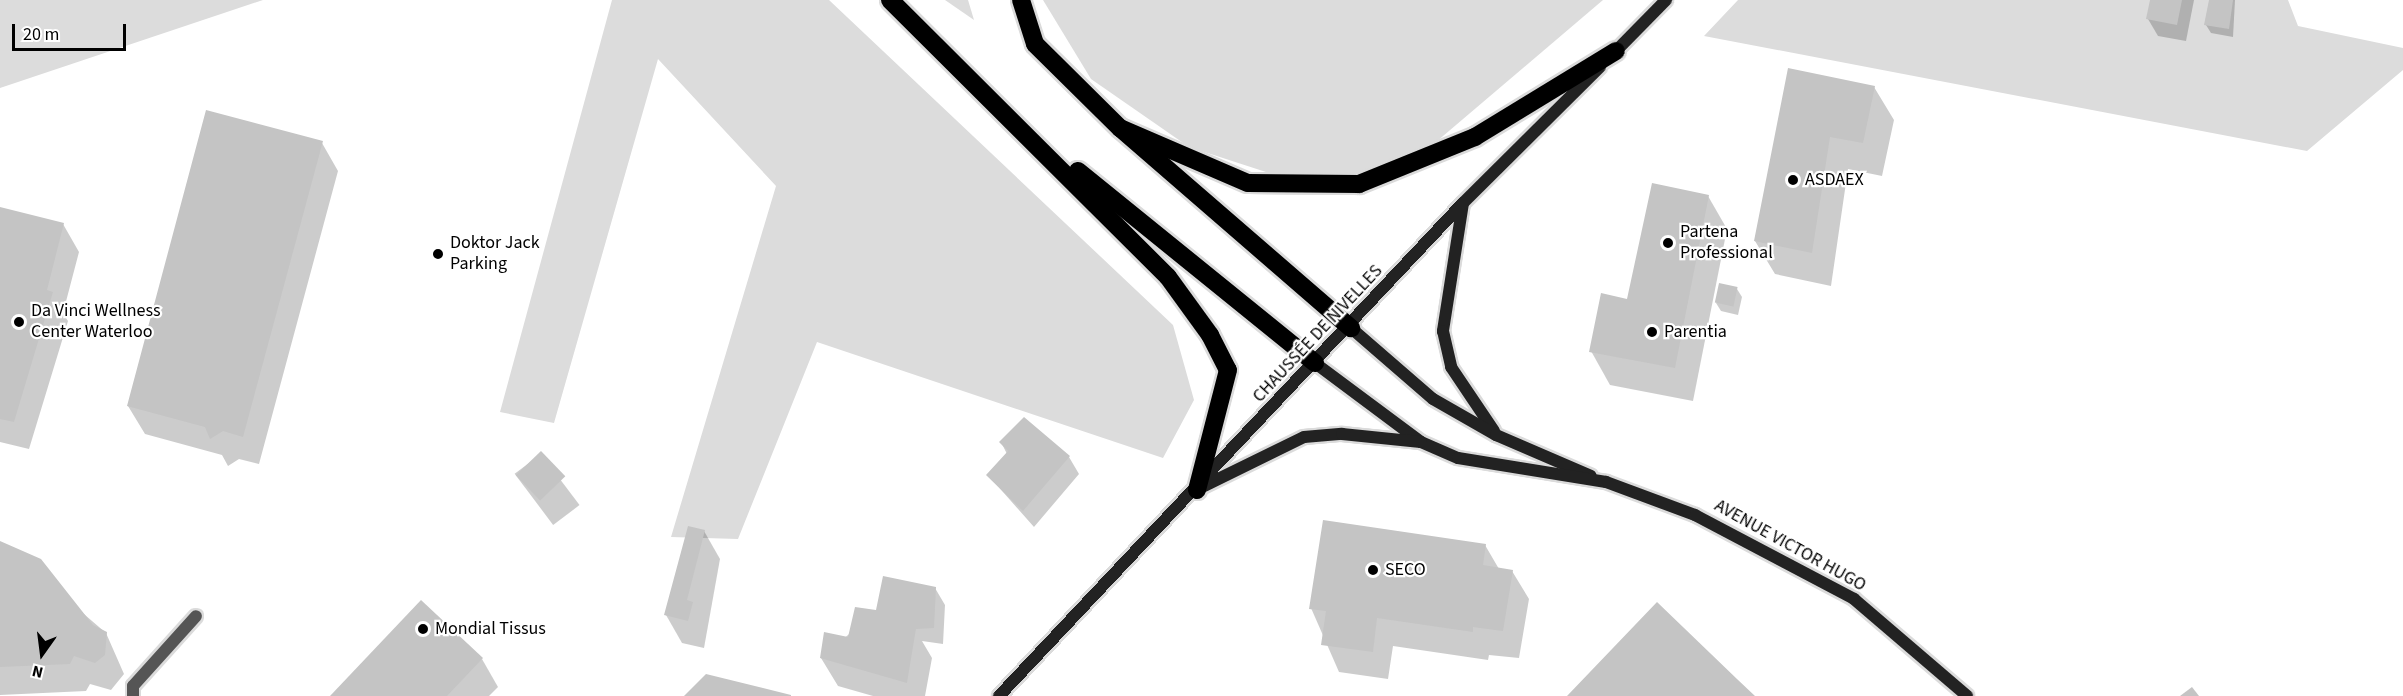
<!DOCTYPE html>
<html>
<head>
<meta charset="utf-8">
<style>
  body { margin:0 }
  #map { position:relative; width:2403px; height:696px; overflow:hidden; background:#fff; font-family:"Source Sans 3",sans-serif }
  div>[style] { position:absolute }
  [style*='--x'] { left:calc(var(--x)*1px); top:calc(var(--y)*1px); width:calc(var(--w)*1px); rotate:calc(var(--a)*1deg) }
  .green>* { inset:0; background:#dcdcdc }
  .shadow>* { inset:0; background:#0003; transform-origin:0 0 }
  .building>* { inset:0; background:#c4c4c4; transform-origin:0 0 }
  .roads { filter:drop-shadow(2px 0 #dbdbdb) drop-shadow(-2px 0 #dbdbdb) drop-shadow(0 2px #dbdbdb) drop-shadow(0 -2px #dbdbdb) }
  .street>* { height:12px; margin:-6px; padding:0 6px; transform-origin:6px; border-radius:6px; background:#555 }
  .secondary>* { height:12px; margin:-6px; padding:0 6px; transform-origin:6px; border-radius:6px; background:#222 }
  .highway>* { height:18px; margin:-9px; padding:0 9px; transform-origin:9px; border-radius:9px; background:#000 }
  .dots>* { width:16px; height:16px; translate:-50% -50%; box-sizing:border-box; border:3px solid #fff; border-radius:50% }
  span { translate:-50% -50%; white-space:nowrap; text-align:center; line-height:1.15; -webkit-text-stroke:4.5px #fff; paint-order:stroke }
  .poi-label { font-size:18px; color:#000 }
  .left { translate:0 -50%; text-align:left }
  .street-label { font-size:18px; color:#000 }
  .north { position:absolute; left:12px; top:624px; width:60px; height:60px; -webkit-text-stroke:4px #fff; paint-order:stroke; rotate:194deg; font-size:16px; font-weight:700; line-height:24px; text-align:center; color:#000 }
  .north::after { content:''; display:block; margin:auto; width:21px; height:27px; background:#000; clip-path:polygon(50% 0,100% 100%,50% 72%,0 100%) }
  .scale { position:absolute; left:12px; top:24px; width:114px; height:27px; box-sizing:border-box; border:3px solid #000; border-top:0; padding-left:8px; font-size:18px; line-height:21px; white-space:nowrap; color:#000; -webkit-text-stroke:4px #fff; paint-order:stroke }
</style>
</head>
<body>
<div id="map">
  <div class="green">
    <i style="clip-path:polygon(0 0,263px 0,0 88px)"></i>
    <i style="clip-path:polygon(612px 0,829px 0,1173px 325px,1194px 400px,1163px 458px,817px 342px,738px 539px,671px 537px,776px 186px,658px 59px,554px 423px,500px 412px)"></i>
    <i style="clip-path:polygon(945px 0,968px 0,974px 20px)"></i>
    <i style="clip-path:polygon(1043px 0,1603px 0,1436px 142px,1354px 175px,1266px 172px,1189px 147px,1091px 79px)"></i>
    <i style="clip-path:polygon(1738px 0,2288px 0,2298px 26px,2403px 48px,2403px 70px,2307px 151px,1704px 36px)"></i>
  </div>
  <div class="shadow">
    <i style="clip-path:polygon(2152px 0,2194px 0,2186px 41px,2158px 36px,2148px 19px)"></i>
    <i style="clip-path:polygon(2211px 0,2235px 0,2233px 37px,2211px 33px,2206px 25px)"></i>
    <i style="clip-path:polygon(1789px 69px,1874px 87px,1894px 120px,1882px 176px,1848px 169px,1831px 286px,1775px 274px,1755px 241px)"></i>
    <i style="clip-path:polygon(322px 143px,338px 171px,259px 464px,239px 459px,228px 466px,222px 455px,145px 434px,128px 406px)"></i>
    <i style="clip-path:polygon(1708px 196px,1727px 229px,1693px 401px,1610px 385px,1591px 351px)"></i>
    <i style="clip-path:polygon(0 209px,63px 224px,79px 252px,63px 313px,68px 321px,29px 449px,0 442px)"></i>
    <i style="clip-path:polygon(1737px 289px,1742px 297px,1738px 315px,1721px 311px,1716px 303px)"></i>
    <i style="clip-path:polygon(1001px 442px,1069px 457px,1079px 474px,1034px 527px,988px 475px,1007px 454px)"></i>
    <i style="left:541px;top:454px;width:64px;height:33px;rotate:53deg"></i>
    <i style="clip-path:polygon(704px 531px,720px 559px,704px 648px,682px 643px,666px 615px)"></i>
    <i style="clip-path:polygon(0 542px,106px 633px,124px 674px,111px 690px,90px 684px,86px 691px,0 695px)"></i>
    <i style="clip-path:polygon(1485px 545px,1499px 569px,1512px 571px,1529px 599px,1519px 658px,1489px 655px,1488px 660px,1393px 646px,1388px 679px,1339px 672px,1311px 608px)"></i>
    <i style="clip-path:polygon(935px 588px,945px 605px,943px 644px,922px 641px,932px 658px,925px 696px,873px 696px,838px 686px,821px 658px,875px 612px)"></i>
    <i style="clip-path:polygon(482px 659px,498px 687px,489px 696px,332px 696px)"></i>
  </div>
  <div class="building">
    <i style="clip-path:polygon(2150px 0,2182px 0,2177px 25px,2146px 19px)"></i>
    <i style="clip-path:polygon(2209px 0,2233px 0,2229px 29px,2204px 25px)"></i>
    <i style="clip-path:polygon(1788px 68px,1875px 86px,1863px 143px,1830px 137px,1812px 253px,1754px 241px)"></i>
    <i style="clip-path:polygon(206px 110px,323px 141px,243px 437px,223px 431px,210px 439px,205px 427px,127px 406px)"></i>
    <i style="clip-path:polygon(1652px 183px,1709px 195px,1675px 368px,1589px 352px,1601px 293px,1627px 299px)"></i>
    <i style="clip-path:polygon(0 207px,64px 223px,47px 290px,53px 292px,14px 422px,0 419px)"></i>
    <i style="left:1719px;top:283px;width:19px;height:20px;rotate:12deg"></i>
    <i style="clip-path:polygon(1024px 417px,1070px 456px,1023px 511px,986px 475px,1008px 451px,999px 442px)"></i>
    <i style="left:541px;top:451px;width:35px;height:35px;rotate:46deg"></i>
    <i style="clip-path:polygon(1323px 520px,1486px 544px,1483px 565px,1513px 570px,1503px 631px,1473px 627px,1473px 632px,1377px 618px,1373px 652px,1321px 645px,1326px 611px,1309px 609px)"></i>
    <i style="clip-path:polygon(688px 526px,705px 530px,687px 600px,693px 602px,688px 621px,664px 615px)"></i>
    <i style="clip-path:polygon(0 541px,41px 559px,93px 625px,107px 632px,105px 655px,95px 663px,74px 656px,70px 664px,0 667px)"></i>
    <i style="clip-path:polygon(883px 576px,936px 587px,934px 628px,916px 629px,907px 683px,820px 658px,824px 632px,848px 637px,855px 607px,876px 610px)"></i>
    <i style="clip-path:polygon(421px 600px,483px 658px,447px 696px,330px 696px)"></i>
    <i style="clip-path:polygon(1657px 602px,1737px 679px,1755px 696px,1567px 696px)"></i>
    <i style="clip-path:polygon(706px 674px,791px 695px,791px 696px,684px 696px)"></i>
    <i style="clip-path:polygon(2192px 687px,2199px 696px,2180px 696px)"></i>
  </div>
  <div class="roads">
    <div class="street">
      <i style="--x:133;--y:696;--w:10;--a:-90"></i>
      <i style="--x:133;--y:686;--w:94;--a:-48"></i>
    </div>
    <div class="secondary">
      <i style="--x:1612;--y:55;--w:77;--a:-45.5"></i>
      <i style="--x:1463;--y:203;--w:130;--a:98.9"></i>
      <i style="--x:1443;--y:331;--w:37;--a:77"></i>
      <i style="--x:1451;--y:367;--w:77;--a:56.1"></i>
      <i style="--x:1351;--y:328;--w:108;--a:40.9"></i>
      <i style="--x:1433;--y:399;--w:73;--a:29.7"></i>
      <i style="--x:1496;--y:435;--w:103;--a:23.3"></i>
      <i style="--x:1315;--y:363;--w:132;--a:36.7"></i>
      <i style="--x:1421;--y:442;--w:40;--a:23.4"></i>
      <i style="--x:1458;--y:458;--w:150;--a:9.2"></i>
      <i style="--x:1606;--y:482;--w:95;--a:20.3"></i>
      <i style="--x:1695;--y:515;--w:180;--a:27.8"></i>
      <i style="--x:1854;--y:599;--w:149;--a:40.6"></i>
      <i style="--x:1204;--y:486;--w:111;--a:-26.1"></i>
      <i style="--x:1304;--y:437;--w:38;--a:-5"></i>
      <i style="--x:1342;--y:434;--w:79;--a:5.8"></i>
      <i style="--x:999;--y:696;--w:677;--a:-46.74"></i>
      <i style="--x:1463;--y:203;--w:193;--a:-44.8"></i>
    </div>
    <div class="highway">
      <i style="--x:890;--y:0;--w:392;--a:44.9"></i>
      <i style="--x:1168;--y:277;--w:72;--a:54.1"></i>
      <i style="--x:1210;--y:335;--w:39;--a:63"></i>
      <i style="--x:1228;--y:370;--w:124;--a:104.5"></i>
      <i style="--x:1021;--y:0;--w:46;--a:72.3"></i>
      <i style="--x:1035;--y:44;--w:120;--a:44.7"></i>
      <i style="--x:1120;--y:128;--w:306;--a:40.9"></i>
      <i style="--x:1120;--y:128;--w:139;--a:23.3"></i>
      <i style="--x:1248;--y:183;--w:111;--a:0.5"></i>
      <i style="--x:1359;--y:184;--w:125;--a:-22.1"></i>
      <i style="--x:1475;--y:137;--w:165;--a:-31.4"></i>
      <i style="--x:1078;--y:171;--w:305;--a:39"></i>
    </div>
  </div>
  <div class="dots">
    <i style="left:1793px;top:180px;background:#000"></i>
    <i style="left:1668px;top:243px;background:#000"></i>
    <i style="left:438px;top:254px;background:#000"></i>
    <i style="left:19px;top:322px;background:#000"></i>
    <i style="left:1652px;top:332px;background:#000"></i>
    <i style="left:1373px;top:570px;background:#000"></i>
    <i style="left:423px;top:629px;background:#000"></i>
  </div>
  <div class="poi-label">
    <span class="left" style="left:1805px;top:180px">ASDAEX</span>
    <span class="left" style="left:1680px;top:243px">Partena<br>Professional</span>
    <span class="left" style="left:450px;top:254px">Doktor Jack<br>Parking</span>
    <span class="left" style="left:31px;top:322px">Da Vinci Wellness<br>Center Waterloo</span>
    <span class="left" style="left:1664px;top:332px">Parentia</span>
    <span class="left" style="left:1385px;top:570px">SECO</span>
    <span class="left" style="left:435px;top:629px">Mondial Tissus</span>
  </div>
  <div class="street-label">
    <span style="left:1318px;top:334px;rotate:-47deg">CHAUSSÉE DE NIVELLES</span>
    <span style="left:1790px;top:546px;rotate:29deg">AVENUE VICTOR HUGO</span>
  </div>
  <div class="north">N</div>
  <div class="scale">20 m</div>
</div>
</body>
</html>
